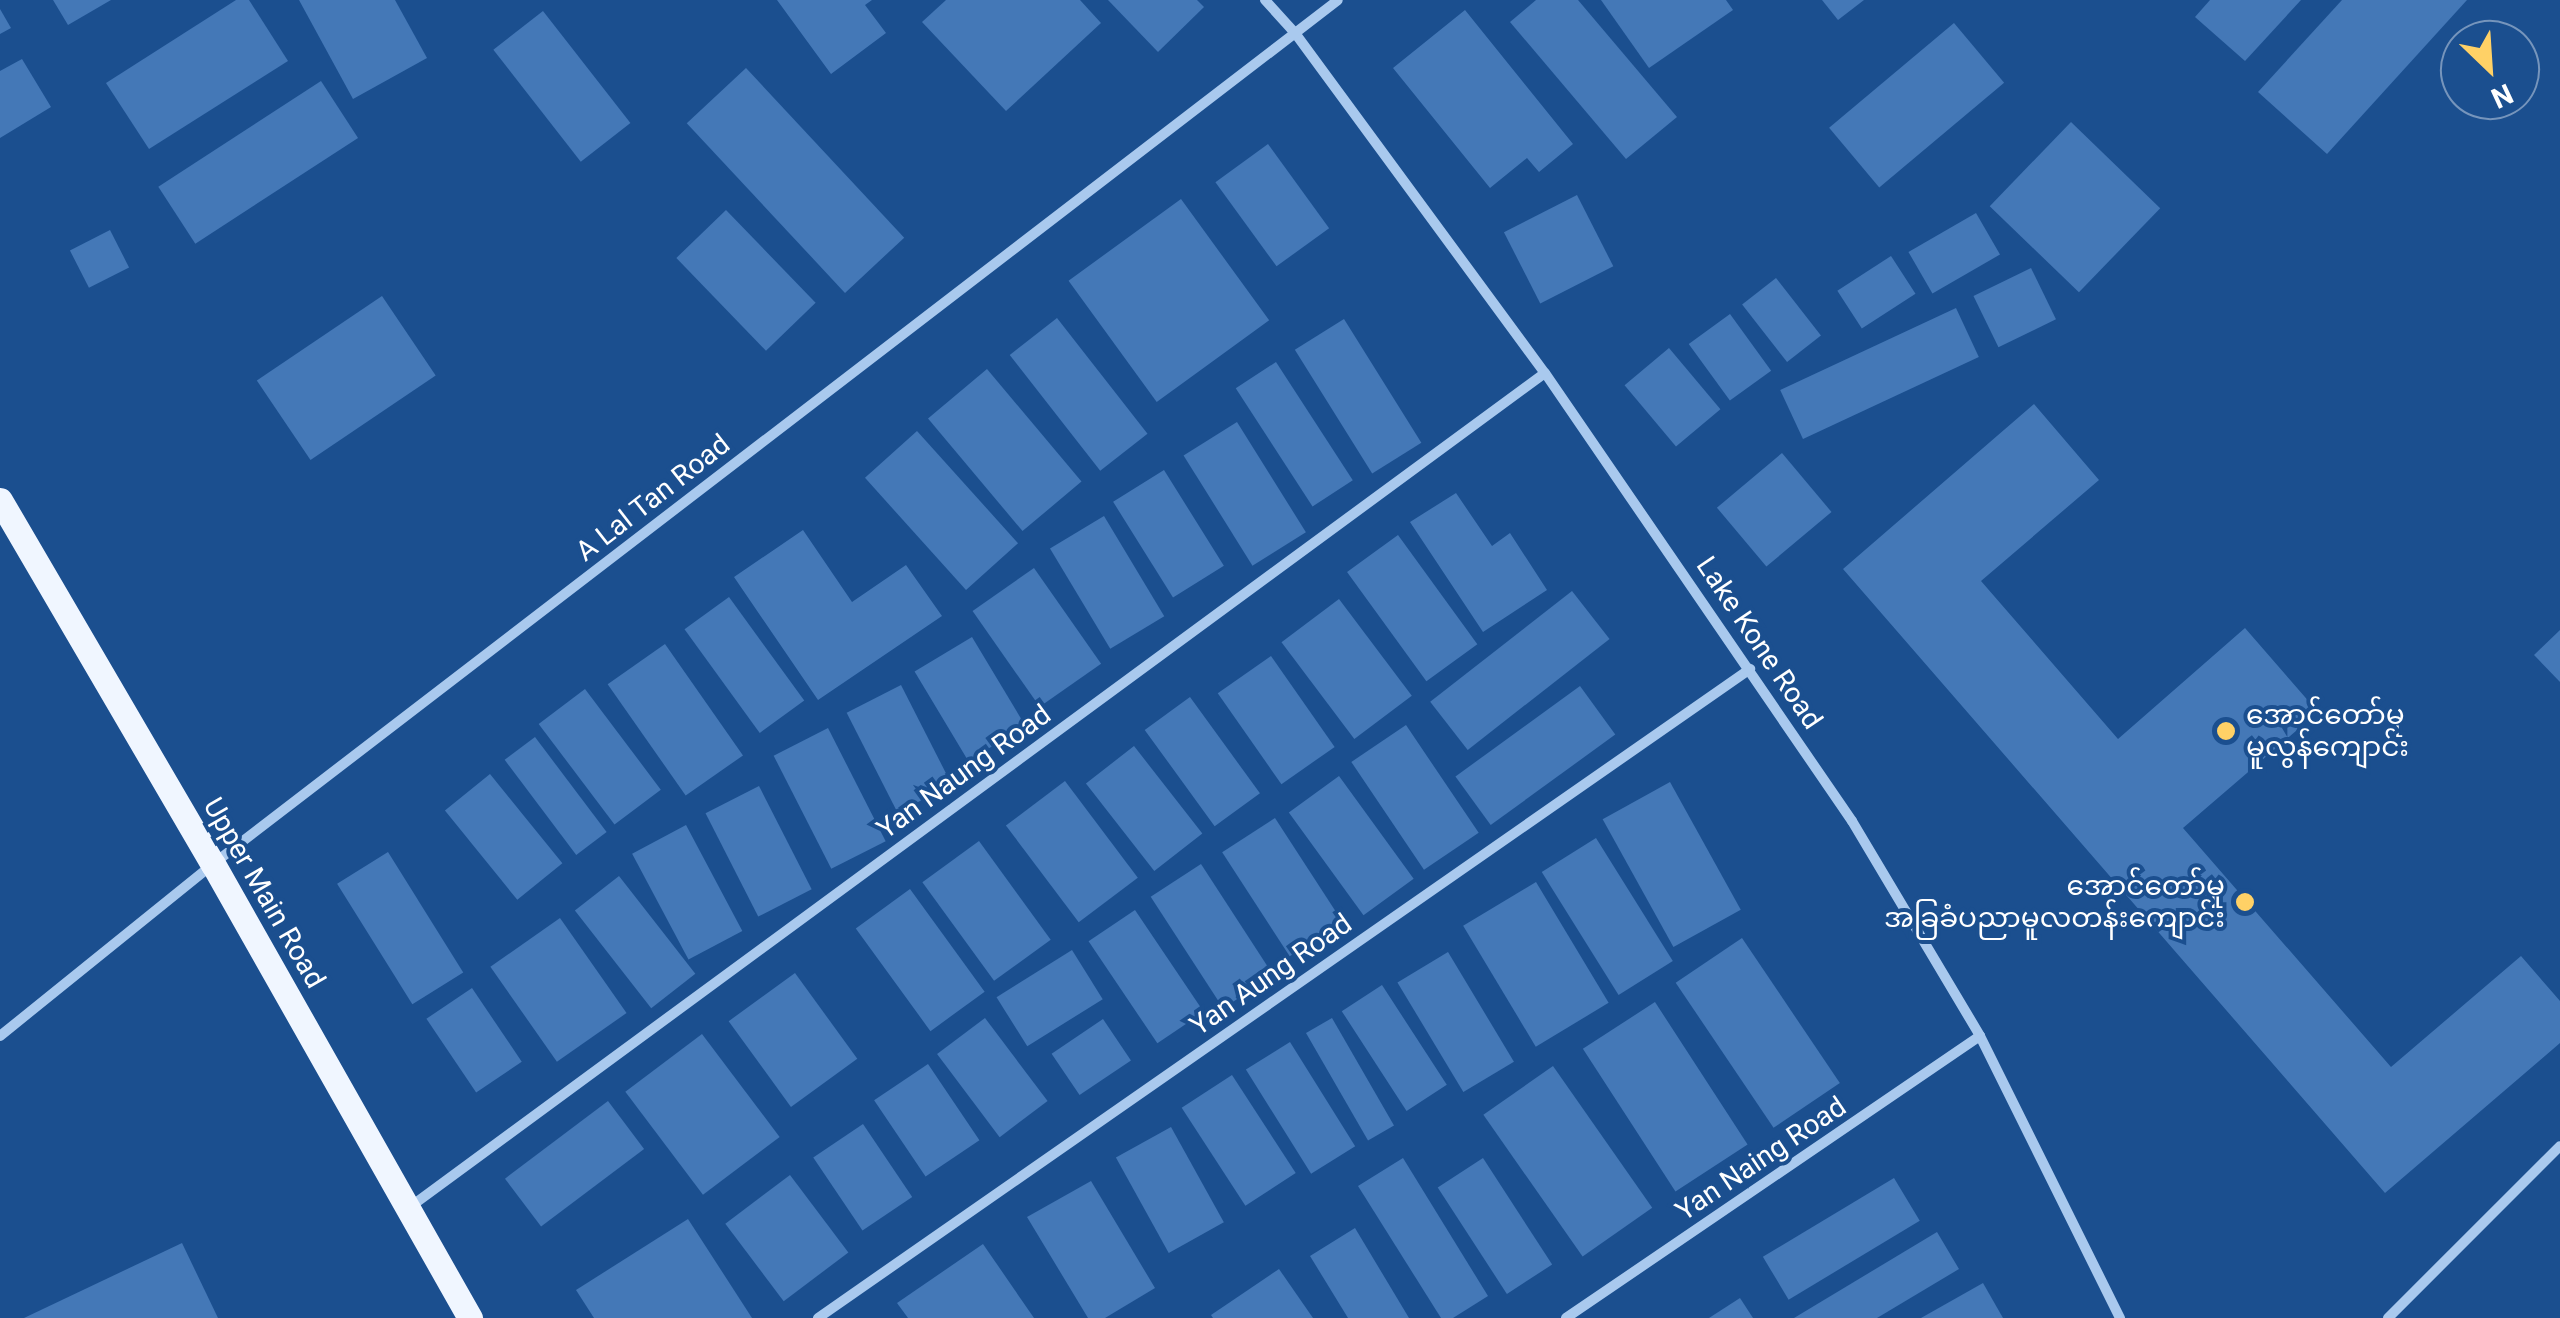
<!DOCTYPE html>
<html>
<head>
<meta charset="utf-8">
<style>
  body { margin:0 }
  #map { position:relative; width:2560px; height:1318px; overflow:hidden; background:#1b4f8f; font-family:Roboto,"Noto Sans Myanmar",sans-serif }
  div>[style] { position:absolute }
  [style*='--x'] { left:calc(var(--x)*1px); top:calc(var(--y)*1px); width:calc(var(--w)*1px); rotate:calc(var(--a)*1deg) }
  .building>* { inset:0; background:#4478b7; transform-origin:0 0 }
  .minor>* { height:10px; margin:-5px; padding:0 5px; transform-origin:5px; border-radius:5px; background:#a9c9ee }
  .primary>* { height:25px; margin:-12.5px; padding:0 12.5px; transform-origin:12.5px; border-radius:12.5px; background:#f0f6ff }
  .dots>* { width:28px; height:28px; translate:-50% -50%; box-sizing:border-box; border:5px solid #1b4f8f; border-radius:50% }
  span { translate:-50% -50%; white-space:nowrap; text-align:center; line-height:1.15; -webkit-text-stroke:8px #1b4f8f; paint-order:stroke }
  .street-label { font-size:28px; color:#fff }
  .poi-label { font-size:28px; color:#fff }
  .left { translate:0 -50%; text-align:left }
  .right { translate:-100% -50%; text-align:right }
  .north { position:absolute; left:2440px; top:20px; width:100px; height:100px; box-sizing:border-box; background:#1b4f8f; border:2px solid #7695bc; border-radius:50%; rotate:155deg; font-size:28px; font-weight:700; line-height:40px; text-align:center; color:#fff }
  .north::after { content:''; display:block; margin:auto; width:35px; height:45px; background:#ffd166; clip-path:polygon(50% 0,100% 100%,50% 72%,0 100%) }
</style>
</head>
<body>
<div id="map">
  <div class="building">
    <i style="clip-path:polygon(53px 0,111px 0,68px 25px)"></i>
    <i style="clip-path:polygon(236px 0,249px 0,288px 61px,149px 149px,106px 83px)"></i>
    <i style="clip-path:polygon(299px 0,395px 0,427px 58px,353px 99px)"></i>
    <i style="clip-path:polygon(777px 0,872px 0,865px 5px,886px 33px,831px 74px)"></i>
    <i style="clip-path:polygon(946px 0,1080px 0,1101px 23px,1006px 111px,922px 22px)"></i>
    <i style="clip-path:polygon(1108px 0,1197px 0,1204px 7px,1158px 52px)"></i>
    <i style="clip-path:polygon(1536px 0,1578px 0,1677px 117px,1626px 159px,1510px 22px)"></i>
    <i style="clip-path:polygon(1601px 0,1726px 0,1733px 10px,1649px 68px)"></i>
    <i style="clip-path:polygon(1822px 0,1864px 0,1838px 20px)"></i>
    <i style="clip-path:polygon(2210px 0,2301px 0,2245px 61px,2195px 17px)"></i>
    <i style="clip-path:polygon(2342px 0,2467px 0,2327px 154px,2258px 92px)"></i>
    <i style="clip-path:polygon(0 9px,11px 28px,0 34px)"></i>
    <i style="clip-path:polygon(1465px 10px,1573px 144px,1539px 172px,1527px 158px,1490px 188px,1393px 68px)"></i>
    <i style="left:543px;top:11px;width:142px;height:63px;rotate:52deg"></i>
    <i style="left:1954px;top:23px;width:78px;height:163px;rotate:50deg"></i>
    <i style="clip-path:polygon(22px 59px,51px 107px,0 138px,0 71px)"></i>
    <i style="left:746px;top:68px;width:232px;height:81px;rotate:47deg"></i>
    <i style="left:321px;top:81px;width:68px;height:194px;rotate:57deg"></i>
    <i style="left:2071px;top:122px;width:124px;height:117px;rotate:44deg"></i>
    <i style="left:1268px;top:144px;width:104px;height:65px;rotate:54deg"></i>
    <i style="left:1577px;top:195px;width:80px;height:82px;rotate:63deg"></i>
    <i style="left:1181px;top:199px;width:150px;height:139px;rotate:54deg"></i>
    <i style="left:726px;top:210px;width:129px;height:69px;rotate:46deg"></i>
    <i style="left:1976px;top:213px;width:48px;height:78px;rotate:60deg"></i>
    <i style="left:110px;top:230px;width:42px;height:45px;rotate:63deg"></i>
    <i style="left:1891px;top:256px;width:45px;height:64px;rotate:57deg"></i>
    <i style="left:2031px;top:268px;width:57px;height:64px;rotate:64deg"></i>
    <i style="left:1776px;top:278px;width:73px;height:43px;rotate:52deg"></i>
    <i style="left:382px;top:296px;width:96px;height:151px;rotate:56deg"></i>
    <i style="left:1956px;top:308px;width:54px;height:194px;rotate:65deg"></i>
    <i style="left:1730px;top:314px;width:70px;height:51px;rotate:54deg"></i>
    <i style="left:1057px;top:318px;width:147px;height:60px;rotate:52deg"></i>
    <i style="left:1344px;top:319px;width:146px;height:58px;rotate:58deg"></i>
    <i style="left:1669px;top:348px;width:80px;height:58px;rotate:50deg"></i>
    <i style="left:1276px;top:362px;width:141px;height:48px;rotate:57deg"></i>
    <i style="left:987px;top:369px;width:147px;height:77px;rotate:50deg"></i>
    <i style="clip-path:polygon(2034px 404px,2099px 480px,1981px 581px,2118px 739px,2245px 628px,2318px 712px,2183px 828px,2391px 1067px,2521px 956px,2560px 1001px,2560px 1043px,2385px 1193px,1843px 569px)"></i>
    <i style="left:1237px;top:422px;width:130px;height:63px;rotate:58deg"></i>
    <i style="left:917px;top:431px;width:151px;height:70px;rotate:48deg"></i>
    <i style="left:1782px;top:453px;width:77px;height:85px;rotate:50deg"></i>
    <i style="left:1164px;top:470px;width:113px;height:60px;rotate:58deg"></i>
    <i style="clip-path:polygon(1456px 493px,1492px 546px,1510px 533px,1547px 590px,1483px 632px,1410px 522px)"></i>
    <i style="left:1104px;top:516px;width:117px;height:63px;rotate:59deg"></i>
    <i style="clip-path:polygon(803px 530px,852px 602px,906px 565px,942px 616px,818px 700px,734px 577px)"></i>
    <i style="left:1398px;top:535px;width:135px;height:63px;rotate:54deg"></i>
    <i style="left:1034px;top:568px;width:117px;height:75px;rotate:55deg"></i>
    <i style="left:1572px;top:591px;width:61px;height:180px;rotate:52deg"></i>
    <i style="left:729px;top:597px;width:128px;height:55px;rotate:54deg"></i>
    <i style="left:1339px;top:599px;width:121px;height:72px;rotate:53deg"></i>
    <i style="clip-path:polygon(2560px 630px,2560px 682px,2534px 655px)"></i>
    <i style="left:972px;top:637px;width:104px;height:67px;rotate:59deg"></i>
    <i style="left:665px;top:644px;width:136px;height:70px;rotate:55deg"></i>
    <i style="left:1271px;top:656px;width:111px;height:65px;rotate:55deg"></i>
    <i style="left:901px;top:685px;width:112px;height:61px;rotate:63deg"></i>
    <i style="left:1580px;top:686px;width:60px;height:154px;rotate:54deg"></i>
    <i style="left:585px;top:689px;width:126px;height:58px;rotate:53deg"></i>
    <i style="left:1190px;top:697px;width:119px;height:56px;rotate:54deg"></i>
    <i style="left:1406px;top:725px;width:130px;height:66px;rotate:56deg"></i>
    <i style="left:828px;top:728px;width:127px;height:61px;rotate:63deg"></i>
    <i style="left:535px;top:737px;width:119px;height:38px;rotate:53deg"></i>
    <i style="left:1134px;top:746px;width:111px;height:61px;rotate:52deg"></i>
    <i style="left:490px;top:774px;width:115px;height:58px;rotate:51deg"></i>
    <i style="left:1339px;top:776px;width:127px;height:62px;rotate:54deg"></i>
    <i style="left:1065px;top:781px;width:121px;height:74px;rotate:53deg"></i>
    <i style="left:1670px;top:782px;width:146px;height:77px;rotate:61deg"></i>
    <i style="left:759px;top:786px;width:116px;height:60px;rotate:63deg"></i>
    <i style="left:1275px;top:818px;width:124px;height:63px;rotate:57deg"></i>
    <i style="left:686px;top:825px;width:120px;height:61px;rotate:62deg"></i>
    <i style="left:1596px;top:838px;width:145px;height:64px;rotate:58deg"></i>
    <i style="left:979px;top:841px;width:122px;height:70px;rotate:54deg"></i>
    <i style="left:388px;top:852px;width:142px;height:60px;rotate:58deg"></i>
    <i style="left:1201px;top:864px;width:133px;height:60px;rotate:57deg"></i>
    <i style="left:619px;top:876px;width:124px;height:56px;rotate:52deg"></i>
    <i style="left:1536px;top:882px;width:141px;height:85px;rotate:59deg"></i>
    <i style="left:910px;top:889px;width:127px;height:67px;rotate:54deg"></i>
    <i style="left:1135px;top:910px;width:123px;height:56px;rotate:56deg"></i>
    <i style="left:560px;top:918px;width:116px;height:85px;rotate:55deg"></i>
    <i style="left:1742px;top:938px;width:175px;height:80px;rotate:56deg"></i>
    <i style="left:1072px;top:950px;width:58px;height:89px;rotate:58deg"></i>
    <i style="left:1448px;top:952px;width:128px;height:59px;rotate:59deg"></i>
    <i style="left:795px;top:973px;width:106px;height:82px;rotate:54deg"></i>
    <i style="left:1382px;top:985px;width:119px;height:48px;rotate:57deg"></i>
    <i style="left:472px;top:988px;width:89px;height:55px;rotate:56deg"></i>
    <i style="left:1655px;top:1002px;width:170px;height:86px;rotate:57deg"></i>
    <i style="left:985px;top:1018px;width:104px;height:60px;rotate:53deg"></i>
    <i style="left:1332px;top:1018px;width:124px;height:30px;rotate:60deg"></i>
    <i style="left:1103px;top:1019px;width:50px;height:62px;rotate:56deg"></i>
    <i style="left:702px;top:1034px;width:129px;height:96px;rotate:53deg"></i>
    <i style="left:1290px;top:1042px;width:123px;height:52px;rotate:58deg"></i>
    <i style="left:928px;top:1064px;width:92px;height:65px;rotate:56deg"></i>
    <i style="left:1553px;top:1066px;width:173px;height:85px;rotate:55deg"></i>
    <i style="left:1232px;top:1075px;width:117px;height:60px;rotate:57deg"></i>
    <i style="left:608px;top:1101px;width:60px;height:129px;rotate:53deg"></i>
    <i style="left:863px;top:1124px;width:88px;height:60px;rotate:56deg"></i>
    <i style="left:1171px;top:1127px;width:109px;height:63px;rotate:61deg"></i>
    <i style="clip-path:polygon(1403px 1158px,1488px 1296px,1453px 1318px,1441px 1318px,1358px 1186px)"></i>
    <i style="left:1483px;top:1158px;width:127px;height:54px;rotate:57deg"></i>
    <i style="left:790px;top:1175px;width:97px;height:81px;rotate:53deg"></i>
    <i style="left:1894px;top:1178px;width:50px;height:153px;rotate:59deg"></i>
    <i style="clip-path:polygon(1091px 1181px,1155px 1288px,1105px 1318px,1088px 1318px,1027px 1217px)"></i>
    <i style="clip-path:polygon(688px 1219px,752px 1318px,594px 1318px,576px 1290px)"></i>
    <i style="clip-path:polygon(1355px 1228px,1409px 1318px,1348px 1318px,1310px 1256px)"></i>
    <i style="clip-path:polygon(1937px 1232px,1959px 1269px,1877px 1318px,1794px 1318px)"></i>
    <i style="clip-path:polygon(182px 1243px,218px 1318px,24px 1318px)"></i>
    <i style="clip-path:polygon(983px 1244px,1034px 1318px,908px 1318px,897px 1303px)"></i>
    <i style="clip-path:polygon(1279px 1269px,1313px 1318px,1213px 1318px,1211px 1315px)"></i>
    <i style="clip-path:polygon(1983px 1283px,2003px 1318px,1921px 1318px)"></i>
    <i style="clip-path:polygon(1740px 1298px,1753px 1318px,1709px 1318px)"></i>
  </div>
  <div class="minor">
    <i style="--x:1265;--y:0;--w:45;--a:47.7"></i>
    <i style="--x:1295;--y:33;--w:422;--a:53.7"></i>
    <i style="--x:1545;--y:373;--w:543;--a:55.58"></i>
    <i style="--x:1852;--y:821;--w:250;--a:59.2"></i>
    <i style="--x:1980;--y:1036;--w:315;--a:63.6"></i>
    <i style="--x:0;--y:1036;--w:274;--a:-38.9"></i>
    <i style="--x:213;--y:864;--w:1418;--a:-37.52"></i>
    <i style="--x:410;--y:1207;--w:1408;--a:-36.31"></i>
    <i style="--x:818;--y:1318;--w:1136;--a:-34.85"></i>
    <i style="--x:1566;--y:1318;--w:501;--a:-34.26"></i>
    <i style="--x:2388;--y:1318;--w:243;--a:-45"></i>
  </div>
  <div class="primary">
    <i style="--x:0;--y:500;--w:422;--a:59.7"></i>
    <i style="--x:213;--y:864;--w:522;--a:60.49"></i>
  </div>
  <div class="dots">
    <i style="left:2226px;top:731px;background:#ffd166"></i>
    <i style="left:2245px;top:902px;background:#ffd166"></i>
  </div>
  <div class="street-label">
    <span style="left:653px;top:498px;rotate:-38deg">A Lal Tan Road</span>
    <span style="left:1759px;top:643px;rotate:56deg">Lake Kone Road</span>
    <span style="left:964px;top:772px;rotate:-36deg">Yan Naung Road</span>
    <span style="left:264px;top:893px;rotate:60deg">Upper Main Road</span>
    <span style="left:1271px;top:975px;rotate:-35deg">Yan Aung Road</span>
    <span style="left:1761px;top:1159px;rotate:-34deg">Yan Naing Road</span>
  </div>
  <div class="poi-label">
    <span class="left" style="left:2246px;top:731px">အောင်တော်မူ<br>မူလွန်ကျောင်း</span>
    <span class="right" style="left:2225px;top:902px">အောင်တော်မူ<br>အခြခံပညာမူလတန်းကျောင်း</span>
  </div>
  <div class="north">N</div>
</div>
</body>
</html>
